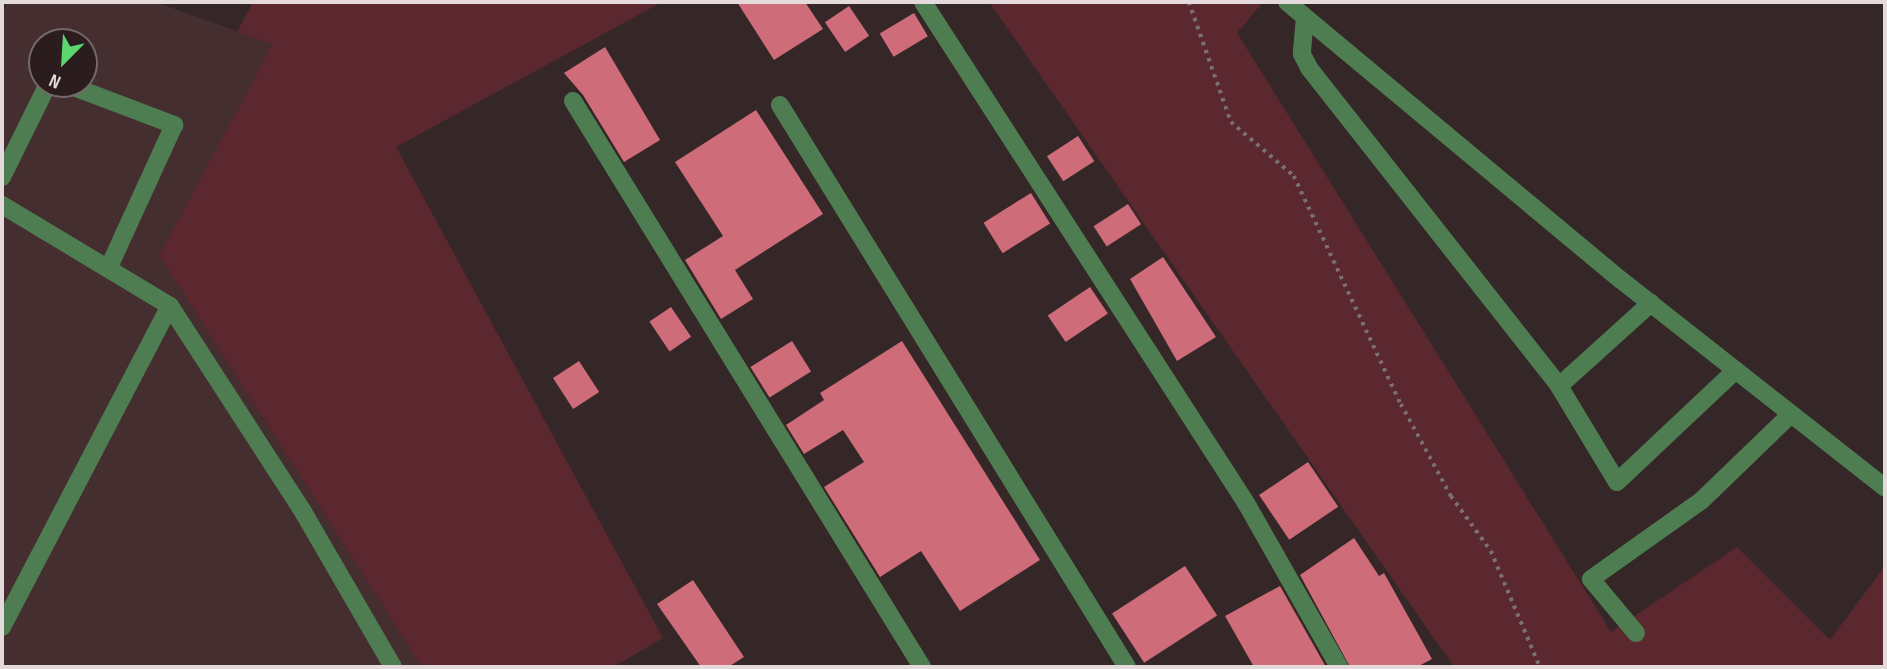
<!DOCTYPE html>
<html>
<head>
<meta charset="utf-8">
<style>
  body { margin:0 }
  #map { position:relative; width:1887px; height:669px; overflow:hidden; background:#352627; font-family:"Sofia Sans Condensed",sans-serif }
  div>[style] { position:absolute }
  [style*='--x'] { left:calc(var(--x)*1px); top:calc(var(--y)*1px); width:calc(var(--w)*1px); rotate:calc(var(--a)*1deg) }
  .built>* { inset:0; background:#442e30 }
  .green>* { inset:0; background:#5b2830 }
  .building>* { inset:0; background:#ce6c7a; transform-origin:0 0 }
  .path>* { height:3.5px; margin-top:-1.75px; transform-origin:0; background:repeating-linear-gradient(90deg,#7b6e6f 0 3.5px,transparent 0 8.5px) }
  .minor>* { height:18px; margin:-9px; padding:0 9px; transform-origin:9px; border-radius:9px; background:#4e7d52 }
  span { translate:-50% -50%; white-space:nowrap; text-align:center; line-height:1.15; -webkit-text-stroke:7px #2b1c1e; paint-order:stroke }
  .frame { position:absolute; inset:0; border:4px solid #e5dadb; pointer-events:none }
  .north { position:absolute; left:28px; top:28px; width:70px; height:70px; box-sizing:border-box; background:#2b1c1e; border:2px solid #75686a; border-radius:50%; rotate:204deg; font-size:19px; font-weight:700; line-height:28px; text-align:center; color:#e5dadb }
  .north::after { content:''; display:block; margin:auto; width:24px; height:32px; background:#5bd56e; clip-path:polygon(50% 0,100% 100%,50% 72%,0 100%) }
</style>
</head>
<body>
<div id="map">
  <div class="built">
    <i style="clip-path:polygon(evenodd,8px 2px,155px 2px,274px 44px,159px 255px,422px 667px,2px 667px,2px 13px,8px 2px,42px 42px,84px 42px,84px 84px,42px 84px,42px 42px)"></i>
  </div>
  <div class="green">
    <i style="clip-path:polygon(253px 2px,662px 2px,396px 147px,663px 638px,613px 667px,422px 667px,159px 255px,273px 44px,237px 32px)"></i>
    <i style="clip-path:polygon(989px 2px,1263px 2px,1237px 33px,1611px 632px,1737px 547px,1830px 640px,1885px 566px,1885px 667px,1454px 667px)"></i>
  </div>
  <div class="building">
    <i style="clip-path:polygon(737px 2px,805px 2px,823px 29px,774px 60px)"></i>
    <i style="left:849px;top:6px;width:36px;height:29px;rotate:56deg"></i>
    <i style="left:914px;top:13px;width:27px;height:40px;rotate:59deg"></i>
    <i style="clip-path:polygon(605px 47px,660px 140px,624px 162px,583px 95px,564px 73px)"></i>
    <i style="clip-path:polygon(756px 110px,823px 214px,735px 270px,753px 299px,721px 319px,685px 260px,723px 236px,675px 162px)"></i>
    <i style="left:1078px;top:136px;width:30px;height:37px;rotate:57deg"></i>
    <i style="left:1031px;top:193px;width:36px;height:56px;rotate:58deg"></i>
    <i style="left:1128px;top:204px;width:24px;height:41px;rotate:57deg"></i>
    <i style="clip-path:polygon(1163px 257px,1216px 337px,1177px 361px,1130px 279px)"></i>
    <i style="left:1090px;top:287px;width:32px;height:51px;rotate:56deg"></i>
    <i style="left:671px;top:307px;width:36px;height:26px;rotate:56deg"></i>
    <i style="left:792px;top:341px;width:36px;height:49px;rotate:58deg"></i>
    <i style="clip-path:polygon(902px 341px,1040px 560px,960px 611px,921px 551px,880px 577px,824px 487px,864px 462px,843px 430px,804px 454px,786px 425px,824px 400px,820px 393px)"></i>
    <i style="left:579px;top:361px;width:37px;height:31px;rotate:57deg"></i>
    <i style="left:1308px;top:462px;width:54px;height:59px;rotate:56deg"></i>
    <i style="clip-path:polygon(1354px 538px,1379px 576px,1384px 573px,1432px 659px,1417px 667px,1350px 667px,1300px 575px)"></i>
    <i style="left:1185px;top:566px;width:59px;height:87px;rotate:57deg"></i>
    <i style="clip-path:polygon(693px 580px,744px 657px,728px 667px,701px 667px,657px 604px)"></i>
    <i style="clip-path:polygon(1280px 586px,1326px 667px,1254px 667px,1225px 616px)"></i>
  </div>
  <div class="path">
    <i style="--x:1189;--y:2;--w:127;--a:70.7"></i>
    <i style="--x:1231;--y:122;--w:83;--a:40.6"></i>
    <i style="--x:1294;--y:176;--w:252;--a:64.9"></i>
    <i style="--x:1401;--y:404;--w:105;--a:61.5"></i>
    <i style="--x:1451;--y:496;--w:68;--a:54"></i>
    <i style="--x:1491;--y:551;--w:126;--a:67.1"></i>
  </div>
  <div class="minor">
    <i style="--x:923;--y:2;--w:596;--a:57.19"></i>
    <i style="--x:1246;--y:503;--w:189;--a:60.4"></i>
    <i style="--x:1287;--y:2;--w:435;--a:39.8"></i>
    <i style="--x:1621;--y:280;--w:336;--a:38.2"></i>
    <i style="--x:1305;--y:17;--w:37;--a:95"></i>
    <i style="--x:1302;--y:54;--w:16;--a:63"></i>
    <i style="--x:1309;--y:68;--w:405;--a:51.8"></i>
    <i style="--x:66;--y:84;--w:116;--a:20.8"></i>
    <i style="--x:174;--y:125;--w:158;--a:114.6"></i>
    <i style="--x:573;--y:101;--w:665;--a:58.34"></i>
    <i style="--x:780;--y:105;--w:660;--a:58.31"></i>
    <i style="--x:2;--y:177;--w:104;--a:-63.7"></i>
    <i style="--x:2;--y:205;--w:196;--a:31"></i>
    <i style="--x:170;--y:306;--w:243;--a:57.1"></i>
    <i style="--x:302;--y:510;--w:181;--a:59.9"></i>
    <i style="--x:1651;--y:303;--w:124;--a:137.9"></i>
    <i style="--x:1559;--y:386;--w:112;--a:58.9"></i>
    <i style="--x:1617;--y:482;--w:163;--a:-43.3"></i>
    <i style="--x:2;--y:627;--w:362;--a:-62.4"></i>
    <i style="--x:1636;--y:633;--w:70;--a:-129.8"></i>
    <i style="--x:1591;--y:579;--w:136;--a:-35.4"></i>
    <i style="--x:1702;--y:500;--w:122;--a:-44"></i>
  </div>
  <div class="frame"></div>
  <div class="north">N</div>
</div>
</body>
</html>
